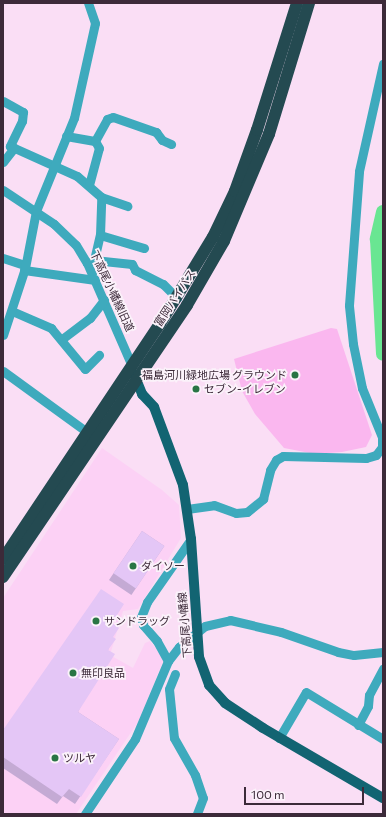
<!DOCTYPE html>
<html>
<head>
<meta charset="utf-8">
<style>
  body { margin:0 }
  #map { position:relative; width:386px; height:817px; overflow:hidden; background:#fadef5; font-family:Commissioner,"Noto Sans JP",sans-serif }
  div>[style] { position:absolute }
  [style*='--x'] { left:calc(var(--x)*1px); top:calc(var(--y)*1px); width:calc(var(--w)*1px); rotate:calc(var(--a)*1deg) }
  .built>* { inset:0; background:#fcd1f5 }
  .green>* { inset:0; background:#fab7ef }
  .river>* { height:14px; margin:-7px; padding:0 7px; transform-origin:7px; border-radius:7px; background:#69e692 }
  .minor>* { height:9px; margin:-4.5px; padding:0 4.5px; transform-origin:4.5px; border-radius:4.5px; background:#3eaabd }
  .major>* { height:10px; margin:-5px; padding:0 5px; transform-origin:5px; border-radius:5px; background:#126472 }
  .highway>* { height:12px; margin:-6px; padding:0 6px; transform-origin:6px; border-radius:6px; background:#244a51 }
  .wall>* { inset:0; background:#c4aad4; transform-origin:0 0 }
  .building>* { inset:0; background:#e4c6f6; transform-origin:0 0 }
  .dots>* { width:11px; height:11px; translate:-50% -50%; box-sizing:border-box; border:2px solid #fbf2fa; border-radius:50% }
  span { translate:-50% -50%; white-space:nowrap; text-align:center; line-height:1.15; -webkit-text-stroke:3.5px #fbf2fa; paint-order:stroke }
  .street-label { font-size:11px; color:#3c2a39 }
  .poi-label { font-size:11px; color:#3c2a39 }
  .right { translate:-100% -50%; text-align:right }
  .left { translate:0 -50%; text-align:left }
  .frame { position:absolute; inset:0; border:4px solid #3c2a39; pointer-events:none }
  .scale { position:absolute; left:244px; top:787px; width:120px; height:18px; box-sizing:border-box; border:2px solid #3c2a39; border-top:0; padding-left:5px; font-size:12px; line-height:14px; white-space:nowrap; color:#3c2a39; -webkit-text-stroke:3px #fbf2fa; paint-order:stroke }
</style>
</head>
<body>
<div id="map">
  <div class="built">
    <i style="clip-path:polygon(102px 448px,162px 490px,179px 505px,181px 538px,138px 609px,123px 611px,110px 655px,133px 668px,145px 643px,150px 641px,164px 659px,138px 722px,76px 814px,3px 814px,3px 598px)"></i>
  </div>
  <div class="green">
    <i style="clip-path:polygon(331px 328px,337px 329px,372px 435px,366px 447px,342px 452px,315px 454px,284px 448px,255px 414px,242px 391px,234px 359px)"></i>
  </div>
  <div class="river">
    <i style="--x:383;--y:212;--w:28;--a:103"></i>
    <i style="--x:377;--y:239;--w:115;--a:87"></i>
  </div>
  <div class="minor">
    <i style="--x:3;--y:101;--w:23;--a:29"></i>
    <i style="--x:23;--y:112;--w:9;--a:96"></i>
    <i style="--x:22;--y:121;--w:28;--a:116"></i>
    <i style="--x:10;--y:146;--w:73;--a:24.1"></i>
    <i style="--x:77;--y:176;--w:32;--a:41"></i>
    <i style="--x:101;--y:197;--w:28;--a:19"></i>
    <i style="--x:66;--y:136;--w:29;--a:10"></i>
    <i style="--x:95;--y:141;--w:25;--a:-61"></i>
    <i style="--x:107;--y:119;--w:6;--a:-18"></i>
    <i style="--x:113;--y:117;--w:46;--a:19.2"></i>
    <i style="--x:156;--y:132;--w:10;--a:53"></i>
    <i style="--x:162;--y:140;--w:10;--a:24"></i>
    <i style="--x:3;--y:162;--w:18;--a:-52"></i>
    <i style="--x:89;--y:185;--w:38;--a:-75"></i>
    <i style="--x:99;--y:148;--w:8;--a:-120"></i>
    <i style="--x:3;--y:190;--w:61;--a:33.7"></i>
    <i style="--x:54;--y:224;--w:30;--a:44"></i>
    <i style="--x:76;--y:245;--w:21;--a:59"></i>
    <i style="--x:87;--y:263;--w:112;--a:66.4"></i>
    <i style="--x:100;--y:235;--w:46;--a:16.5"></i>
    <i style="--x:3;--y:258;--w:23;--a:18"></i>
    <i style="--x:94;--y:260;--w:26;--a:-77"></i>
    <i style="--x:100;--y:235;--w:38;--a:-88"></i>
    <i style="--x:87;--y:263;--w:8;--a:-23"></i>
    <i style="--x:94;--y:260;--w:38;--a:6"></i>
    <i style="--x:132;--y:264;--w:7;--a:63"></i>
    <i style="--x:135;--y:270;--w:31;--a:27"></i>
    <i style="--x:163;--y:284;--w:20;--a:45"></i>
    <i style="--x:24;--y:270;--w:72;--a:8"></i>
    <i style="--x:12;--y:311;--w:43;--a:23.6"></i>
    <i style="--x:51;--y:328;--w:53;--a:50.3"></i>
    <i style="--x:85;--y:369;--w:20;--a:-45"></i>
    <i style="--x:3;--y:335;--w:71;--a:-71.8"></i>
    <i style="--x:25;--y:268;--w:58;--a:-79.1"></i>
    <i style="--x:36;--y:211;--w:100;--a:-67.8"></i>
    <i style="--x:74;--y:118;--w:97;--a:-77.5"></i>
    <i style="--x:95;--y:23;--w:21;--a:-109"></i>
    <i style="--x:62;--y:339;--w:35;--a:-37"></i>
    <i style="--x:90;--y:318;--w:23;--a:-52"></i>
    <i style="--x:3;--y:371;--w:104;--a:36"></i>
    <i style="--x:187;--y:509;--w:27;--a:-8"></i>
    <i style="--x:214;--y:505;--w:23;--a:20"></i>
    <i style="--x:236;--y:513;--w:11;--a:-5"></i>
    <i style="--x:247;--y:512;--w:21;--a:-39"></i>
    <i style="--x:263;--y:499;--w:30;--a:-76"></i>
    <i style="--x:270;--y:470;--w:12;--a:-59"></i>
    <i style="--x:276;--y:460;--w:8;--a:-30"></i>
    <i style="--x:283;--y:456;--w:83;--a:1.4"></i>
    <i style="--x:366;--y:458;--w:10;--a:-17"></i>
    <i style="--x:376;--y:455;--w:10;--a:-53"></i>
    <i style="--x:382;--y:447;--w:10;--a:-90"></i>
    <i style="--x:382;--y:437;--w:53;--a:-112.2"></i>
    <i style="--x:362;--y:388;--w:45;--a:-101.6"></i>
    <i style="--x:353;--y:344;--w:39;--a:-96"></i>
    <i style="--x:349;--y:305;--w:134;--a:-85.7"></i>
    <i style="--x:359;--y:171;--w:110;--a:-77.4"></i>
    <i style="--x:168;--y:661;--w:23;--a:-119"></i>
    <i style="--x:157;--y:641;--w:21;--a:-131"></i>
    <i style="--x:143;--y:625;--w:8;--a:-104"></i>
    <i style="--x:141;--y:617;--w:16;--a:-68"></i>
    <i style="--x:147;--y:602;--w:77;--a:-55.1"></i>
    <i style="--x:175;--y:674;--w:16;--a:112"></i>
    <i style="--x:169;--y:689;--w:49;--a:84.2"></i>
    <i style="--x:174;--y:738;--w:43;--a:60.4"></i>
    <i style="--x:195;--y:775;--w:24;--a:71"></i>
    <i style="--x:203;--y:798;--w:17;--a:111"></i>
    <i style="--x:358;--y:725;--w:21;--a:-62"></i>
    <i style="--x:368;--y:706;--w:11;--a:-85"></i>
    <i style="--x:369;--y:695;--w:30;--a:-62"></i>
    <i style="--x:279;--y:738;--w:53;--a:-59.6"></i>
    <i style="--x:306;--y:692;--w:90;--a:31.4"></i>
    <i style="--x:85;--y:814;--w:90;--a:-56.3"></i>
    <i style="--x:135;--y:739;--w:85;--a:-67.1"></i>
    <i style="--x:168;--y:661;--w:18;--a:-52"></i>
    <i style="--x:179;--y:647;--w:33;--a:-39"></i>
    <i style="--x:205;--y:626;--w:26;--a:-13"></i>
    <i style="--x:230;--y:620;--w:52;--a:13.2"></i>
    <i style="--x:281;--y:632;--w:60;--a:19.3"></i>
    <i style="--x:338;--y:652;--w:16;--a:11"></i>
    <i style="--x:354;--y:655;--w:29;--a:-6"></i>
  </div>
  <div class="major">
    <i style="--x:134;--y:374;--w:22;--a:68"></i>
    <i style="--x:142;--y:394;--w:18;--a:47"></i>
    <i style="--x:154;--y:407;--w:83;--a:69.6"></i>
    <i style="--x:183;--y:485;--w:55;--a:81.6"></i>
    <i style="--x:191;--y:539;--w:118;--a:86.1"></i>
    <i style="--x:199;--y:657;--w:30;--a:70"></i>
    <i style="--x:209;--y:685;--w:24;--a:48"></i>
    <i style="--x:225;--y:703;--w:45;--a:33.3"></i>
    <i style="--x:263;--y:728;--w:139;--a:30.3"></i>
  </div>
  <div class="highway">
    <i style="--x:3;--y:559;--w:283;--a:-56.3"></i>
    <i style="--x:160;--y:324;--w:102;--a:-58.7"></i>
    <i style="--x:213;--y:237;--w:51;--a:-64.4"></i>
    <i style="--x:235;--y:191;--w:65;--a:-70.2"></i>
    <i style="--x:257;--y:130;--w:133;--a:-72.5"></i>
    <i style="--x:3;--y:577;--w:328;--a:-55.9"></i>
    <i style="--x:187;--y:305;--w:74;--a:-60"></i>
    <i style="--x:224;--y:241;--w:116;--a:-67.2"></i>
    <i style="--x:269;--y:134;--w:137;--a:-73"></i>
  </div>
  <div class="wall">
    <i style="left:142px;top:531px;width:27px;height:59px;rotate:34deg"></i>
    <i style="clip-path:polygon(112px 623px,113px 637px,108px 650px,78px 712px,119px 739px,75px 804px,63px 796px,57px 804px,3px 768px,3px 730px)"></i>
  </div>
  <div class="building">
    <i style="left:142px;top:531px;width:27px;height:51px;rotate:34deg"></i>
    <i style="clip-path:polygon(101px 589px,124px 604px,112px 623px,119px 628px,113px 637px,116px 639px,108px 650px,115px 654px,78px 712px,119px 739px,81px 797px,69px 789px,62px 797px,3px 757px,3px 730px)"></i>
  </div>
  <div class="dots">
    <i style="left:295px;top:375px;background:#297544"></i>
    <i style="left:196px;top:389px;background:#297544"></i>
    <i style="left:133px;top:566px;background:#297544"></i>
    <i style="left:96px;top:621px;background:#297544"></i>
    <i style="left:73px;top:673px;background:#297544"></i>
    <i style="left:55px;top:758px;background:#297544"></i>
  </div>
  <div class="street-label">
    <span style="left:112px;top:291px;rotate:65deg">下高尾小幡線旧道</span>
    <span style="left:175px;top:298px;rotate:-57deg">富岡バイパス</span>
    <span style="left:185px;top:625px;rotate:-95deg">下高尾小幡線</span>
  </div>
  <div class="poi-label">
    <span class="right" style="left:287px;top:375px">福島河川緑地広場 グラウンド</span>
    <span class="left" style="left:204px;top:389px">セブン-イレブン</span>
    <span class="left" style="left:141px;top:566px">ダイソー</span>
    <span class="left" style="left:104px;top:621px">サンドラッグ</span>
    <span class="left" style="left:81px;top:673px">無印良品</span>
    <span class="left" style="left:63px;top:758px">ツルヤ</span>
  </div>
  <div class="frame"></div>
  <div class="scale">100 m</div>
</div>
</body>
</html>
